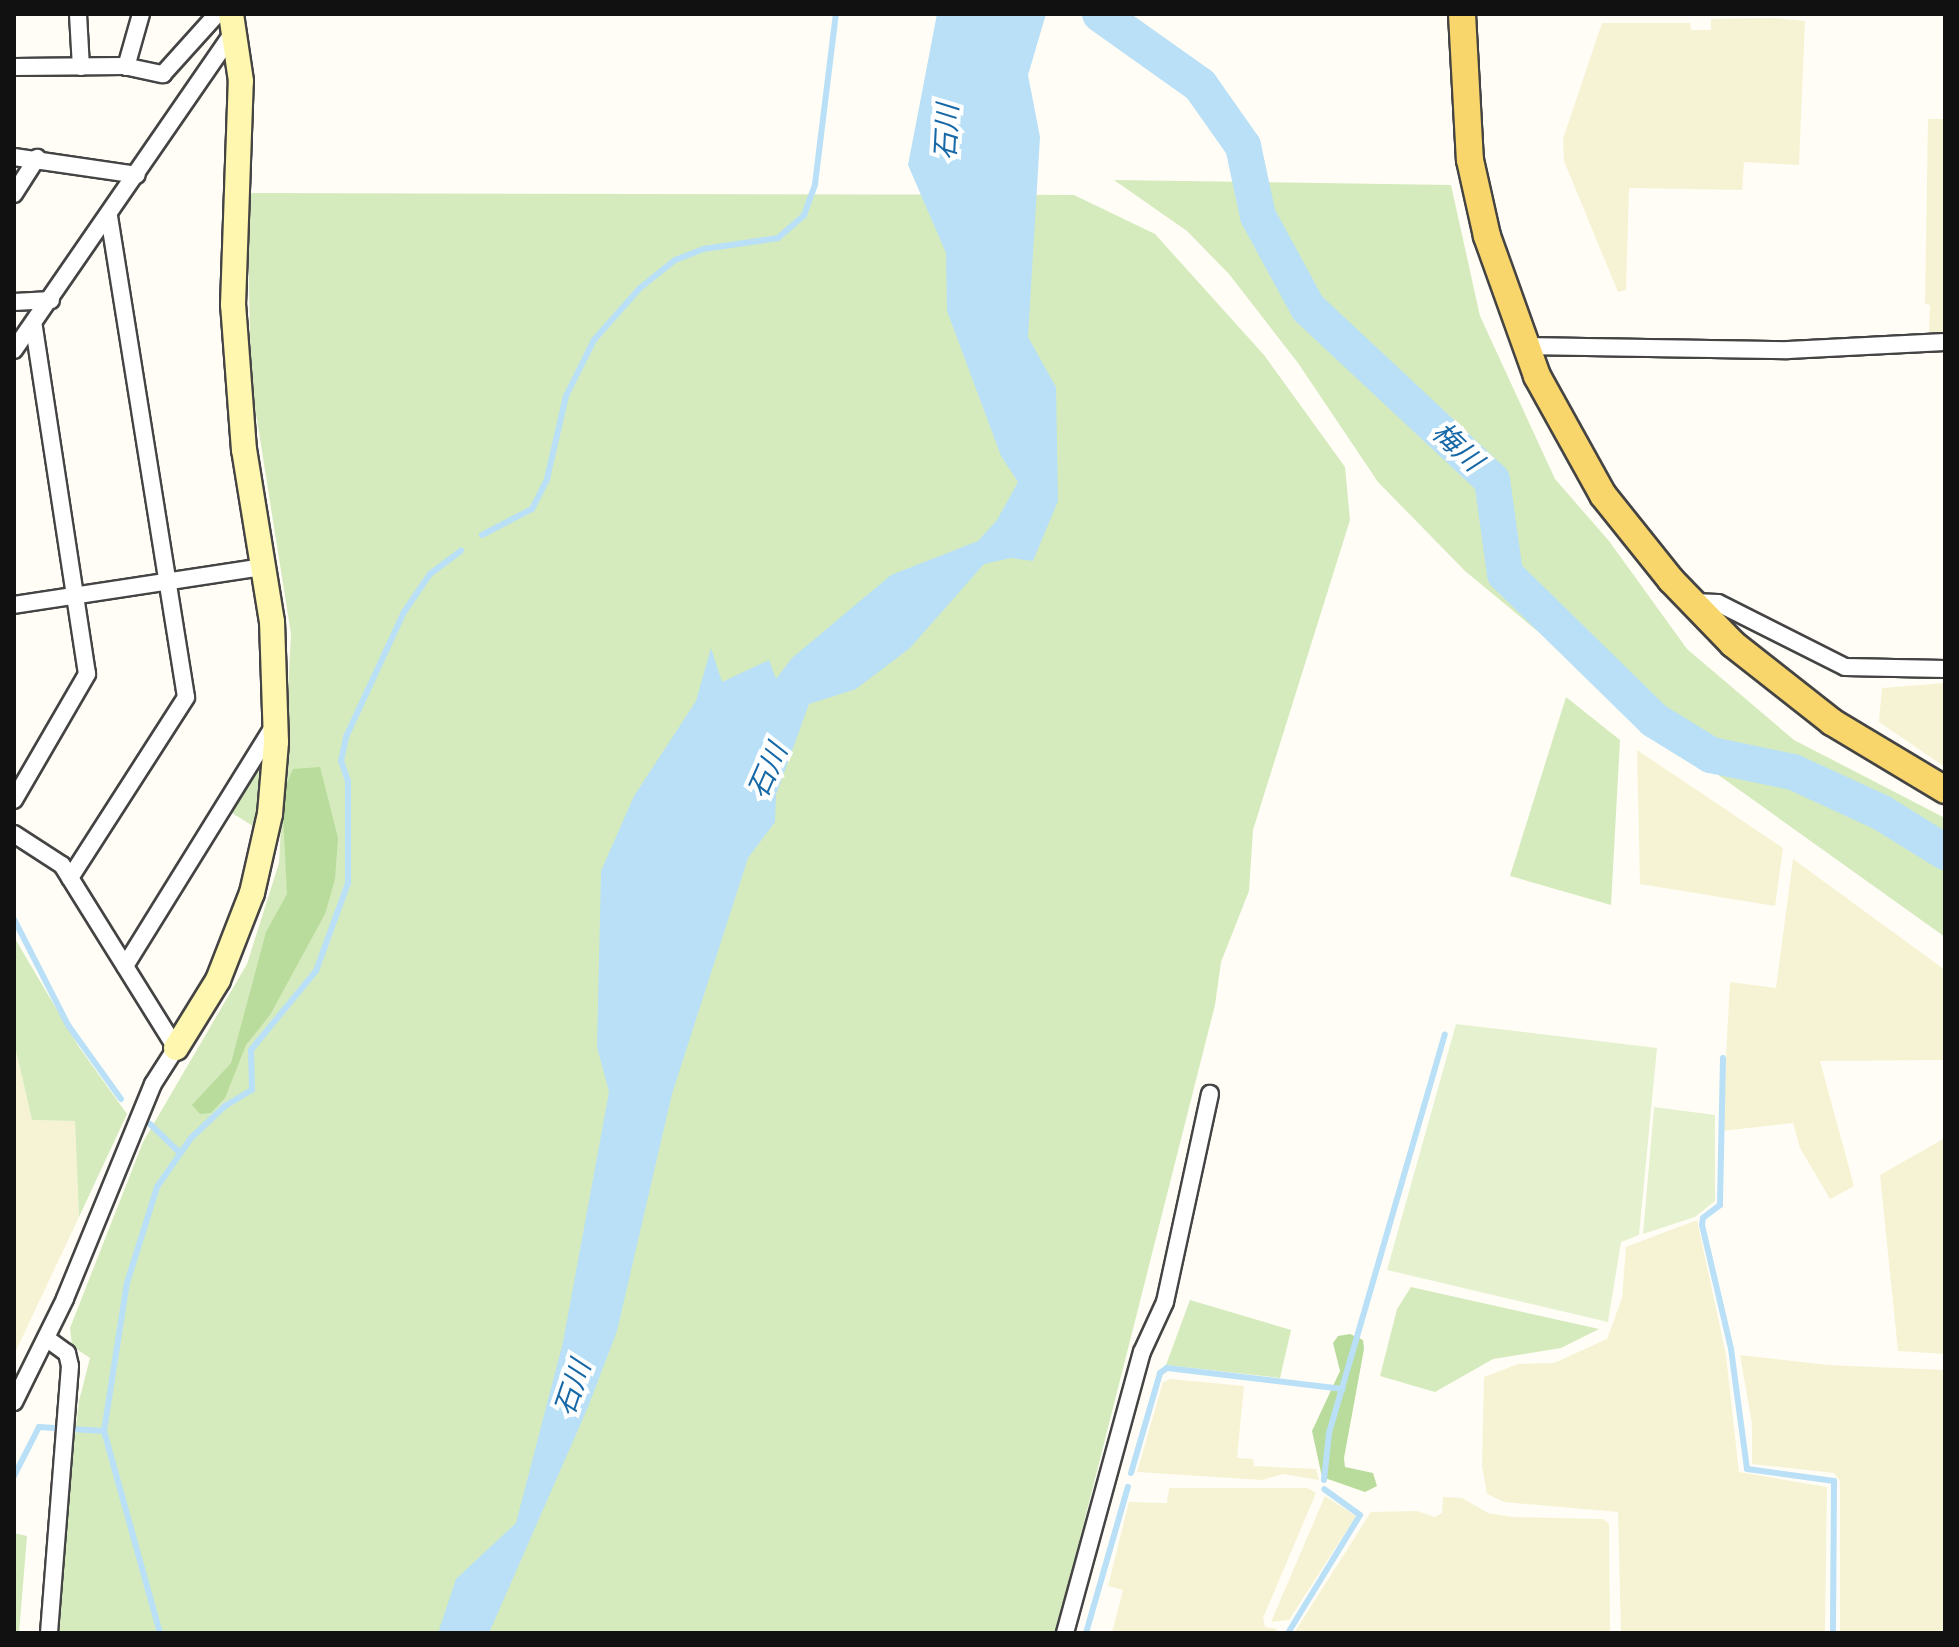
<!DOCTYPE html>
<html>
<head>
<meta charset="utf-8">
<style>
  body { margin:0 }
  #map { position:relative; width:1959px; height:1647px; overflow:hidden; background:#fffdf5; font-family:"Zilla Slab","Noto Sans JP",serif }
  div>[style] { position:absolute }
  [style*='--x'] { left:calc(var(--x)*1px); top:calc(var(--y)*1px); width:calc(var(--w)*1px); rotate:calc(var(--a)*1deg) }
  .farmland>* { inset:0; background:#f6f3d4 }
  .green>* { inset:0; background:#d5ebbd }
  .forest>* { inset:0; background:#b9dc9c }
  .pitch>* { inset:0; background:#e6f2cf }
  .water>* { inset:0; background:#b9e0f7 }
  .stream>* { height:6px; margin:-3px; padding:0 3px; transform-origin:3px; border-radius:3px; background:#b9e0f7 }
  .river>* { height:36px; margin:-18px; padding:0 18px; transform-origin:18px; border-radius:18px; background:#b9e0f7 }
  .roads { filter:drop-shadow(2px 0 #444) drop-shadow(-2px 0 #444) drop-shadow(0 2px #444) drop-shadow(0 -2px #444) }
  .street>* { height:16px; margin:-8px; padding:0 8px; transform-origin:8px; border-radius:8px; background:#fff }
  .secondary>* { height:24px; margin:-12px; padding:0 12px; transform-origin:12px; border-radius:12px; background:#fff6b0 }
  .primary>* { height:26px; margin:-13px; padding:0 13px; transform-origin:13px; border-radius:13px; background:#f9d66b }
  span { translate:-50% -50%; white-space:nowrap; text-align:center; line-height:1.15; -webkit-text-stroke:8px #fff; paint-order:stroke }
  .water-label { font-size:28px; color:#1768a6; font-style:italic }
  .frame { position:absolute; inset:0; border:16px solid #111; pointer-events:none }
</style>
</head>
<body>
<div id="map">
  <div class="farmland">
    <i style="clip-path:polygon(1773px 18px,1805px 21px,1799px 165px,1744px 162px,1742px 190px,1629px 188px,1626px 290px,1618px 292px,1564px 161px,1563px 139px,1602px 23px,1690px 23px,1691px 30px,1711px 30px,1711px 19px)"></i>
    <i style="clip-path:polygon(1928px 119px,1945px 119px,1945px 333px,1929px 332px,1930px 305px,1925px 304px)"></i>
    <i style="clip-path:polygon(1945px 683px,1945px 767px,1879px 722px,1882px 688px)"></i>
    <i style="clip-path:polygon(1637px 750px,1783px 848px,1775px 906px,1640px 884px)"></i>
    <i style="clip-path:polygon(1793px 859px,1945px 970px,1945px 1060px,1820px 1061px,1854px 1186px,1830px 1199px,1800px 1148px,1793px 1123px,1722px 1131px,1730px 982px,1776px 988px)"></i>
    <i style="clip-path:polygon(14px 1042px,32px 1120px,75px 1121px,79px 1217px,14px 1355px)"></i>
    <i style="clip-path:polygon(1945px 1138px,1945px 1354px,1898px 1351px,1880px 1175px)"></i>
    <i style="clip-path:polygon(1697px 1220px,1726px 1355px,1739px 1472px,1827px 1487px,1825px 1633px,1621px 1633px,1618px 1512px,1504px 1502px,1487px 1494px,1482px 1466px,1484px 1377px,1518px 1364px,1554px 1363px,1607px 1339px,1622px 1298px,1626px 1247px)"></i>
    <i style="clip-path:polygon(1740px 1355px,1827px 1365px,1945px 1370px,1945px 1633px,1840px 1633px,1840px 1481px,1834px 1473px,1752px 1464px,1752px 1424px)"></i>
    <i style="clip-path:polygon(1171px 1379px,1244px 1386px,1237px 1458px,1253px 1459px,1254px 1466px,1316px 1469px,1319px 1480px,1283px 1474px,1262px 1480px,1137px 1472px,1163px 1382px)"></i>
    <i style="clip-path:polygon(1169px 1488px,1307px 1488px,1316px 1493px,1263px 1618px,1265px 1627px,1277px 1629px,1274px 1633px,1112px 1633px,1123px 1590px,1108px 1586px,1129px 1502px,1167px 1503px)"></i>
    <i style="clip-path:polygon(1325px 1496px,1356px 1516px,1289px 1620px,1271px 1622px)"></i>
    <i style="clip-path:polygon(1443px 1497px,1462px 1498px,1488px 1513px,1512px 1517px,1603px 1519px,1609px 1524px,1610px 1633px,1294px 1633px,1371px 1512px,1417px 1511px,1435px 1517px,1442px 1513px)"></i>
  </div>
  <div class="green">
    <i style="clip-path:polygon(1114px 180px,1451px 185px,1480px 316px,1555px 479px,1609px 541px,1687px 649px,1794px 740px,1945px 818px,1945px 937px,1598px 689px,1547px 639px,1465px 571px,1378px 482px,1298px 363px,1229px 274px,1187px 231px)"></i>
    <i style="clip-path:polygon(247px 193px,1074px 195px,1155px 234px,1264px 355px,1345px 467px,1350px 520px,1253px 830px,1249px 891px,1221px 962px,1215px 1005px,1056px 1633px,58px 1633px,64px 1529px,79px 1401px,90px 1358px,72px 1346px,70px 1328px,143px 1142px,247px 964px,279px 863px,291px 634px,251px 382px)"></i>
    <i style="clip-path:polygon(1566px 697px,1620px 740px,1611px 905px,1510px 876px)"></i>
    <i style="clip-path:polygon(253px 771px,263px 773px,259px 830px,229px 811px)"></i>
    <i style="clip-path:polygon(14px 937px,79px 1047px,127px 1114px,79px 1217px,75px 1121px,32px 1120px,14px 1042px)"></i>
    <i style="clip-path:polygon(1411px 1287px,1599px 1329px,1561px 1348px,1493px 1359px,1435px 1392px,1380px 1376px,1397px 1309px)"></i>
    <i style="clip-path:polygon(1190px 1300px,1291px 1330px,1280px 1378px,1166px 1365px)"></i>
    <i style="clip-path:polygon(14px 1533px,27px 1536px,19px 1633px,14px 1633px)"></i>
  </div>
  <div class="forest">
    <i style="clip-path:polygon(320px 767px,338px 838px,335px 879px,325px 914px,270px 1015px,246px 1045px,225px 1098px,211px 1113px,200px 1114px,192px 1105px,231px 1063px,266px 932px,287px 894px,282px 795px,293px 769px)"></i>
    <i style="clip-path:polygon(1350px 1334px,1363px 1340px,1364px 1349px,1344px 1458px,1345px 1467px,1373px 1473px,1377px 1486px,1365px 1492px,1322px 1477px,1312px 1431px,1340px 1371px,1333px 1343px,1338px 1336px)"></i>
  </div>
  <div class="pitch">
    <i style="clip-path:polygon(1456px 1024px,1657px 1048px,1639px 1235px,1621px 1242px,1608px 1322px,1387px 1270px)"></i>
    <i style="clip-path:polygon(1654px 1107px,1715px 1115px,1715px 1201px,1695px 1217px,1643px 1234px)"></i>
  </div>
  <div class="water">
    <i style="clip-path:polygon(937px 14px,1046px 14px,1028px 75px,1040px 137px,1028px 337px,1056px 387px,1058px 501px,1033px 561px,1011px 558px,984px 564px,910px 648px,856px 689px,809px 704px,776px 795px,775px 822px,748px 858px,672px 1094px,617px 1331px,588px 1407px,489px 1633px,438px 1633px,456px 1579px,516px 1523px,563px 1342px,609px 1092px,597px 1047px,601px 871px,634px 796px,696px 701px,711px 648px,722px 682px,769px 660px,776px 679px,792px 658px,891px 575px,978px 541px,997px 520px,1018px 482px,1001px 456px,947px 311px,946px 253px,908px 165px)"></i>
  </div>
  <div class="stream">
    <i style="--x:482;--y:535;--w:56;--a:-27.5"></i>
    <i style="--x:532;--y:509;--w:34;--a:-63"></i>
    <i style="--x:547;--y:479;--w:85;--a:-77.1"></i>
    <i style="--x:566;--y:396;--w:63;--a:-63.4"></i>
    <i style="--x:594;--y:340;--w:69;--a:-48.5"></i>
    <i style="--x:640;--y:288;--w:45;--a:-38.7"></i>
    <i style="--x:675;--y:260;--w:30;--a:-21"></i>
    <i style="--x:703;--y:249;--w:76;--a:-8.3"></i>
    <i style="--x:778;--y:238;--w:35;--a:-41"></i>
    <i style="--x:804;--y:215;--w:33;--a:-70"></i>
    <i style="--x:815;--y:184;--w:171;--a:-83"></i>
    <i style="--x:14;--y:919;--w:119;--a:63"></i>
    <i style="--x:68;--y:1025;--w:91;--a:54.4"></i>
    <i style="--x:1723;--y:1058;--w:147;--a:91.2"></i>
    <i style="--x:1720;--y:1205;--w:21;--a:143"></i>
    <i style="--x:1703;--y:1218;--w:7;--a:98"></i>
    <i style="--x:1702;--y:1225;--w:127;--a:76.8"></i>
    <i style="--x:1731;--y:1349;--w:121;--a:82.4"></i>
    <i style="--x:1747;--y:1469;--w:88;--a:7.9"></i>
    <i style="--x:1834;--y:1481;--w:152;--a:90.4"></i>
    <i style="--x:150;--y:1124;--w:40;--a:44"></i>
    <i style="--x:1131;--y:1473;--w:104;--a:-73.8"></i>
    <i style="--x:1160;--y:1373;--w:9;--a:-36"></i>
    <i style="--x:1167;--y:1368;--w:177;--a:6.8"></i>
    <i style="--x:14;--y:1476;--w:55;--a:-63"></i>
    <i style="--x:39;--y:1427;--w:65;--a:3.5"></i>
    <i style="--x:1324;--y:1480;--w:47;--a:-83.9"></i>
    <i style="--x:1329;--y:1433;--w:415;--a:-73.8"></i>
    <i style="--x:160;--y:1633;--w:210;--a:-105.5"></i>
    <i style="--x:104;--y:1431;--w:150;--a:-81.2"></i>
    <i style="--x:127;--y:1283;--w:101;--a:-72.6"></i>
    <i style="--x:157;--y:1187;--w:60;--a:-55.2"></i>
    <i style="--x:191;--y:1138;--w:47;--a:-43.3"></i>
    <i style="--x:225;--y:1106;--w:31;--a:-31"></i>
    <i style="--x:252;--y:1090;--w:40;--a:-91.4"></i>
    <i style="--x:251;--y:1050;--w:102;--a:-50.6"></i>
    <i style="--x:316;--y:971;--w:94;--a:-70"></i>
    <i style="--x:348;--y:883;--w:102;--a:-90"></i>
    <i style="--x:348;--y:781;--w:21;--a:-109"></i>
    <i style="--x:341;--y:761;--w:25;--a:-78"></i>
    <i style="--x:346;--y:737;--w:138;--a:-65.1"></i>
    <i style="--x:404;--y:612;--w:46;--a:-55.6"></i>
    <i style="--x:430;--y:574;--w:39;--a:-37"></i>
    <i style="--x:1086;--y:1633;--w:152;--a:-74"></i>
    <i style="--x:1288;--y:1633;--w:138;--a:-58.6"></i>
    <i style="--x:1360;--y:1515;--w:44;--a:-144.2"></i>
  </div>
  <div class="river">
    <i style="--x:1100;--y:14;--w:123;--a:35.4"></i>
    <i style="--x:1200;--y:85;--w:75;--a:54.8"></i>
    <i style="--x:1243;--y:146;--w:72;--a:77.9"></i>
    <i style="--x:1258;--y:216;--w:105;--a:61.5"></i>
    <i style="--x:1308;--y:308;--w:252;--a:43.1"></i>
    <i style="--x:1492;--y:480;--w:95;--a:82.1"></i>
    <i style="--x:1505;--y:574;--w:209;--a:44.4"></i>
    <i style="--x:1654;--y:720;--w:67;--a:31.6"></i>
    <i style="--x:1711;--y:755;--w:84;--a:11.7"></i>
    <i style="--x:1793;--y:772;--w:98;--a:24.7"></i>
    <i style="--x:1882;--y:813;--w:74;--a:31.8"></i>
  </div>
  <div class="roads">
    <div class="street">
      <i style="--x:78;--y:14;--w:53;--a:86.8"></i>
      <i style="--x:14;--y:67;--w:110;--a:-0.5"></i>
      <i style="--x:124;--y:66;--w:40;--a:12"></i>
      <i style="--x:163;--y:74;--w:81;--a:-48"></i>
      <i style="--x:126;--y:67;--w:55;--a:-74.2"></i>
      <i style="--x:14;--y:157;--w:124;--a:8.3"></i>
      <i style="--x:14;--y:194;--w:43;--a:-57.4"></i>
      <i style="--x:14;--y:302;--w:37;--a:-3"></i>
      <i style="--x:1524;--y:346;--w:264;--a:0.9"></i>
      <i style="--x:1788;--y:350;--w:157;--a:-2.9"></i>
      <i style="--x:14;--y:350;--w:386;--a:-55.4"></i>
      <i style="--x:1692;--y:602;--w:26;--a:2"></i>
      <i style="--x:1718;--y:603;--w:142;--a:26.7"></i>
      <i style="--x:1845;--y:667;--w:100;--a:1.1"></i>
      <i style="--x:14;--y:605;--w:251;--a:-8.7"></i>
      <i style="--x:14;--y:800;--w:146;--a:-59.9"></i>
      <i style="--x:87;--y:674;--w:352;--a:-98.7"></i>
      <i style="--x:14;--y:834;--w:57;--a:32.9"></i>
      <i style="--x:62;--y:865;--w:216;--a:58.1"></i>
      <i style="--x:176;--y:1048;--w:43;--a:122.6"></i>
      <i style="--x:153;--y:1084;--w:232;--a:112.3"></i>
      <i style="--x:65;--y:1299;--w:115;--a:116.3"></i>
      <i style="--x:70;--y:878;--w:215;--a:-57.3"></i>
      <i style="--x:186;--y:697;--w:487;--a:-99.1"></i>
      <i style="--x:125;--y:966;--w:282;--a:-58.2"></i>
      <i style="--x:46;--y:1338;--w:26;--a:36"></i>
      <i style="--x:67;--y:1353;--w:13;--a:77"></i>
      <i style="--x:70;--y:1366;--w:268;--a:94.5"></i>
      <i style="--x:1065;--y:1633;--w:291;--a:-74.7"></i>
      <i style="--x:1142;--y:1352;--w:55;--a:-65.3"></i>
      <i style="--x:1165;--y:1302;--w:213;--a:-77.8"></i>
    </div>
    <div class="secondary">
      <i style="--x:176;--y:1048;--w:80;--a:-58.3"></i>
      <i style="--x:218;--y:980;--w:93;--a:-68.7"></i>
      <i style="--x:252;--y:893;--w:81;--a:-77.2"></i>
      <i style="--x:270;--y:814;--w:72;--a:-85.2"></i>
      <i style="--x:276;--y:742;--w:120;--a:-91.9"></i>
      <i style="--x:272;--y:622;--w:174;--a:-99.2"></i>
      <i style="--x:244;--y:450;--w:145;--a:-94.3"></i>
      <i style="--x:233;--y:305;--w:224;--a:-88"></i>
      <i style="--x:241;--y:81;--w:68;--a:-98.5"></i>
    </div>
    <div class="primary">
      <i style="--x:1462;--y:14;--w:146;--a:86.9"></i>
      <i style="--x:1470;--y:160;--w:78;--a:77.4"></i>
      <i style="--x:1487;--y:236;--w:149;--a:70.3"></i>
      <i style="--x:1537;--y:376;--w:136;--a:61"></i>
      <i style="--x:1603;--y:495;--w:109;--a:51.3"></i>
      <i style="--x:1671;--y:580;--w:89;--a:45.9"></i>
      <i style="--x:1733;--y:644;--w:126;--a:38.2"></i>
      <i style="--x:1832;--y:722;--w:132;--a:31"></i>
    </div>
  </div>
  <div class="water-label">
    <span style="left:947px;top:132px;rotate:-87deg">石川</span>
    <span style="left:1457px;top:447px;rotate:43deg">梅川</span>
    <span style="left:768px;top:771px;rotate:-66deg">石川</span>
    <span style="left:573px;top:1388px;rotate:-71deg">石川</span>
  </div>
  <div class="frame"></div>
</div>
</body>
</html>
